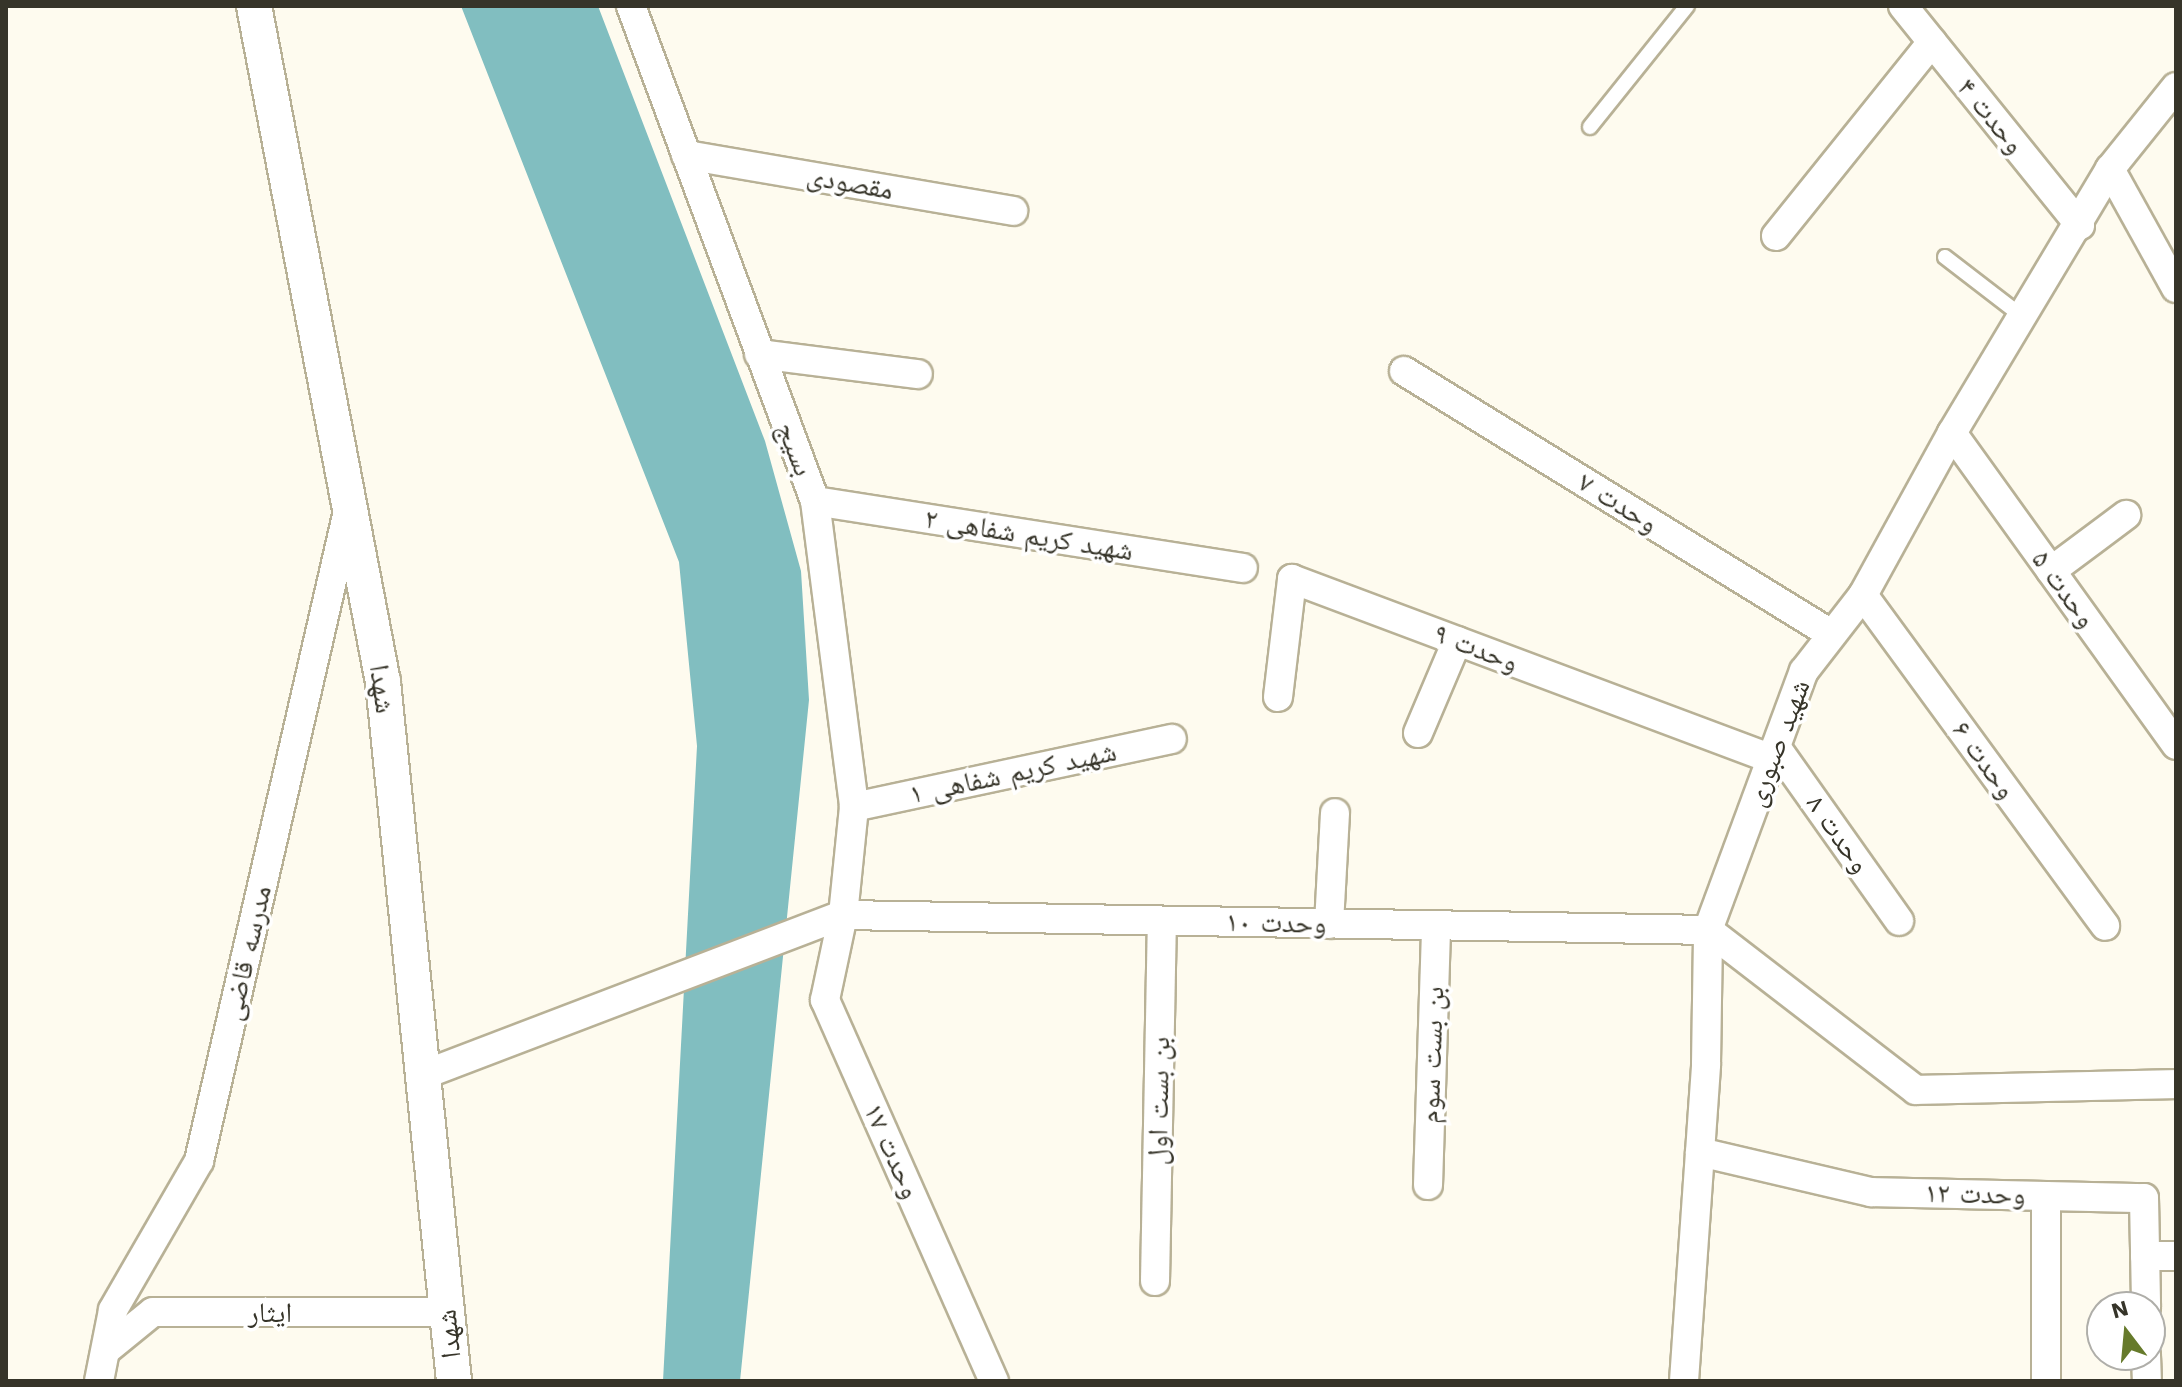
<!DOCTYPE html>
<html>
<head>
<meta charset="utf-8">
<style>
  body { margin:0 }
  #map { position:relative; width:2182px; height:1387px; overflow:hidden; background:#fefbef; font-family:"Work Sans","Noto Naskh Arabic",sans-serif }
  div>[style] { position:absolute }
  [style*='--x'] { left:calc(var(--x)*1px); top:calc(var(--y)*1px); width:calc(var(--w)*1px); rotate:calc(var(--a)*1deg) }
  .water>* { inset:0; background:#81bec0 }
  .roads { filter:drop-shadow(2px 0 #b8b196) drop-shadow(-2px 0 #b8b196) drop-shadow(0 2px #b8b196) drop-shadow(0 -2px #b8b196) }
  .service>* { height:14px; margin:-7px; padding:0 7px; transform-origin:7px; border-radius:7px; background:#fff }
  .minor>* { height:28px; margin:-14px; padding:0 14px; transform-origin:14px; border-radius:14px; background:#fff }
  .tertiary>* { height:34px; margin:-17px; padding:0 17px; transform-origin:17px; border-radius:17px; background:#fff }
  span { translate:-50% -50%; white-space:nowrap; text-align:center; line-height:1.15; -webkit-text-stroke:7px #fff; paint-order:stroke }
  .street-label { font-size:28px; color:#363429 }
  .frame { position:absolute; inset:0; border:8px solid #363429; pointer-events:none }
  .north { position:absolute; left:2086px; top:1291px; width:80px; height:80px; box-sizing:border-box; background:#fff; border:2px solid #afaea9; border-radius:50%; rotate:344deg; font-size:22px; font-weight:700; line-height:32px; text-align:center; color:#363429 }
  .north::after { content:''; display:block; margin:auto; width:28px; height:36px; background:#667a2b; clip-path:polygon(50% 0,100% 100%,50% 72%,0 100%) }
</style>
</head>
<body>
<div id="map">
  <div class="water">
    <i style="clip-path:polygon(461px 6px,598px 6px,765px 441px,801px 571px,809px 700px,740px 1381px,663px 1381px,697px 746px,679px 562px)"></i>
  </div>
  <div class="roads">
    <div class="service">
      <i style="--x:1590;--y:127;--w:155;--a:-51.3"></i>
      <i style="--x:1945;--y:257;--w:98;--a:37.6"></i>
    </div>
    <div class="minor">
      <i style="--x:631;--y:6;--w:528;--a:69.61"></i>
      <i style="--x:815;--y:501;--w:308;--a:82.7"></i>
      <i style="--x:854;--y:807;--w:109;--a:95.8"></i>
      <i style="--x:843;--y:915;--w:87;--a:102"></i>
      <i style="--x:825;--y:1000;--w:417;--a:66.1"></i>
      <i style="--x:1903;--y:6;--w:282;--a:51.1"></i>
      <i style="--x:686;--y:155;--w:332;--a:9.7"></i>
      <i style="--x:2110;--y:169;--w:136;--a:61"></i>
      <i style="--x:1776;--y:236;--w:249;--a:-51.2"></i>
      <i style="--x:759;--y:354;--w:160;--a:7.2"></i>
      <i style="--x:1404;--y:371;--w:501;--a:31.63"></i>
      <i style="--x:1952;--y:433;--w:384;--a:54.3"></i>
      <i style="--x:815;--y:501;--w:433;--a:8.9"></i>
      <i style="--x:2051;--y:571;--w:94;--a:-36.7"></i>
      <i style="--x:1863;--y:595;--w:410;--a:53.8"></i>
      <i style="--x:1278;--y:697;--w:119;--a:-83.2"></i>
      <i style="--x:1292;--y:579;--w:513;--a:20.56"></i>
      <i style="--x:1418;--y:733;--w:100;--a:-67"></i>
      <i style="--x:1776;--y:747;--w:213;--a:54.7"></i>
      <i style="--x:854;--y:807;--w:325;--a:-12.1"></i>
      <i style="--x:1329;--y:924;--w:111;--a:-86.9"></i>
      <i style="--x:1708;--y:930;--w:262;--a:37.6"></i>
      <i style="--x:1916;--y:1090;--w:260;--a:-1.3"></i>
      <i style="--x:423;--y:1075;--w:449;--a:-20.9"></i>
      <i style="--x:843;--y:915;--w:865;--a:0.99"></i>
      <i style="--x:1700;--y:1152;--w:176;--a:13.2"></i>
      <i style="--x:1871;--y:1192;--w:273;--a:1.3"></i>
      <i style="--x:2144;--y:1198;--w:109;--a:88.9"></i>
      <i style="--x:1428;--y:1185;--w:260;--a:-88.2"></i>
      <i style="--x:2145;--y:1256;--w:31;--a:0"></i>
      <i style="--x:1155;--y:1281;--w:360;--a:-88.9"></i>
      <i style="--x:106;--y:1350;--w:60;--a:-39"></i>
      <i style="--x:153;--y:1312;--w:294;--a:0"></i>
      <i style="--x:2146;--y:1355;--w:26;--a:88"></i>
      <i style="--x:99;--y:1381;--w:72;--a:-78.8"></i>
      <i style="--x:113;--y:1310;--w:172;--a:-60"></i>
      <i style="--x:199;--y:1161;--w:667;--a:-77.09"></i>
      <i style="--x:1684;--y:1381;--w:318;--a:-86"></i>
      <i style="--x:1706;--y:1064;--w:134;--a:-89.1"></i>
      <i style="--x:1708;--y:930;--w:276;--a:-69.7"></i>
      <i style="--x:1804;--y:671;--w:96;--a:-52.2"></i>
      <i style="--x:1863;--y:595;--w:185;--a:-61.2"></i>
      <i style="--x:1952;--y:433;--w:308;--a:-59.1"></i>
      <i style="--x:2110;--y:169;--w:105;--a:-51.2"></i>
      <i style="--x:2046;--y:1381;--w:185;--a:-90"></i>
    </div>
    <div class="tertiary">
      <i style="--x:254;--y:6;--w:688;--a:79.2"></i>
      <i style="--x:383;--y:682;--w:703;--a:84.2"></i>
    </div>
  </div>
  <div class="street-label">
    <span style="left:1991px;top:116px;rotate:51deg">وحدت ۴</span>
    <span style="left:850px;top:183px;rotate:10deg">مقصودی</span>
    <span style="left:795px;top:449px;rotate:69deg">بسیج</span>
    <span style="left:1618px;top:503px;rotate:32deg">وحدت ۷</span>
    <span style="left:1029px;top:535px;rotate:9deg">شهید کریم شفاهی ۲</span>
    <span style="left:2064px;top:589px;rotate:54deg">وحدت ۵</span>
    <span style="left:1476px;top:648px;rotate:21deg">وحدت ۹</span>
    <span style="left:382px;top:689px;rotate:82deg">شهدا</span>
    <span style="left:1778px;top:743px;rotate:-69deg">شهید صبوری</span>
    <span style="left:1984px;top:760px;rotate:54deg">وحدت ۶</span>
    <span style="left:1013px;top:773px;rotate:-12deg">شهید کریم شفاهی ۱</span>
    <span style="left:1838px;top:834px;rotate:55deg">وحدت ۸</span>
    <span style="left:1276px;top:923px;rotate:1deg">وحدت ۱۰</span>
    <span style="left:247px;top:953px;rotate:-77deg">مدرسه قاضی</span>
    <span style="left:1432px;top:1055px;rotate:-88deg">بن بست سوم</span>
    <span style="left:1159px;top:1101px;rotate:-89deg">بن بست اول</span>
    <span style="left:892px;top:1151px;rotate:66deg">وحدت ۱۷</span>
    <span style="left:1975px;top:1194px;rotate:1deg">وحدت ۱۲</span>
    <span style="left:270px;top:1313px">ایثار</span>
    <span style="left:449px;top:1334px;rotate:-96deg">شهدا</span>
  </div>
  <div class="frame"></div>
  <div class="north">N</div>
</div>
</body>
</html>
